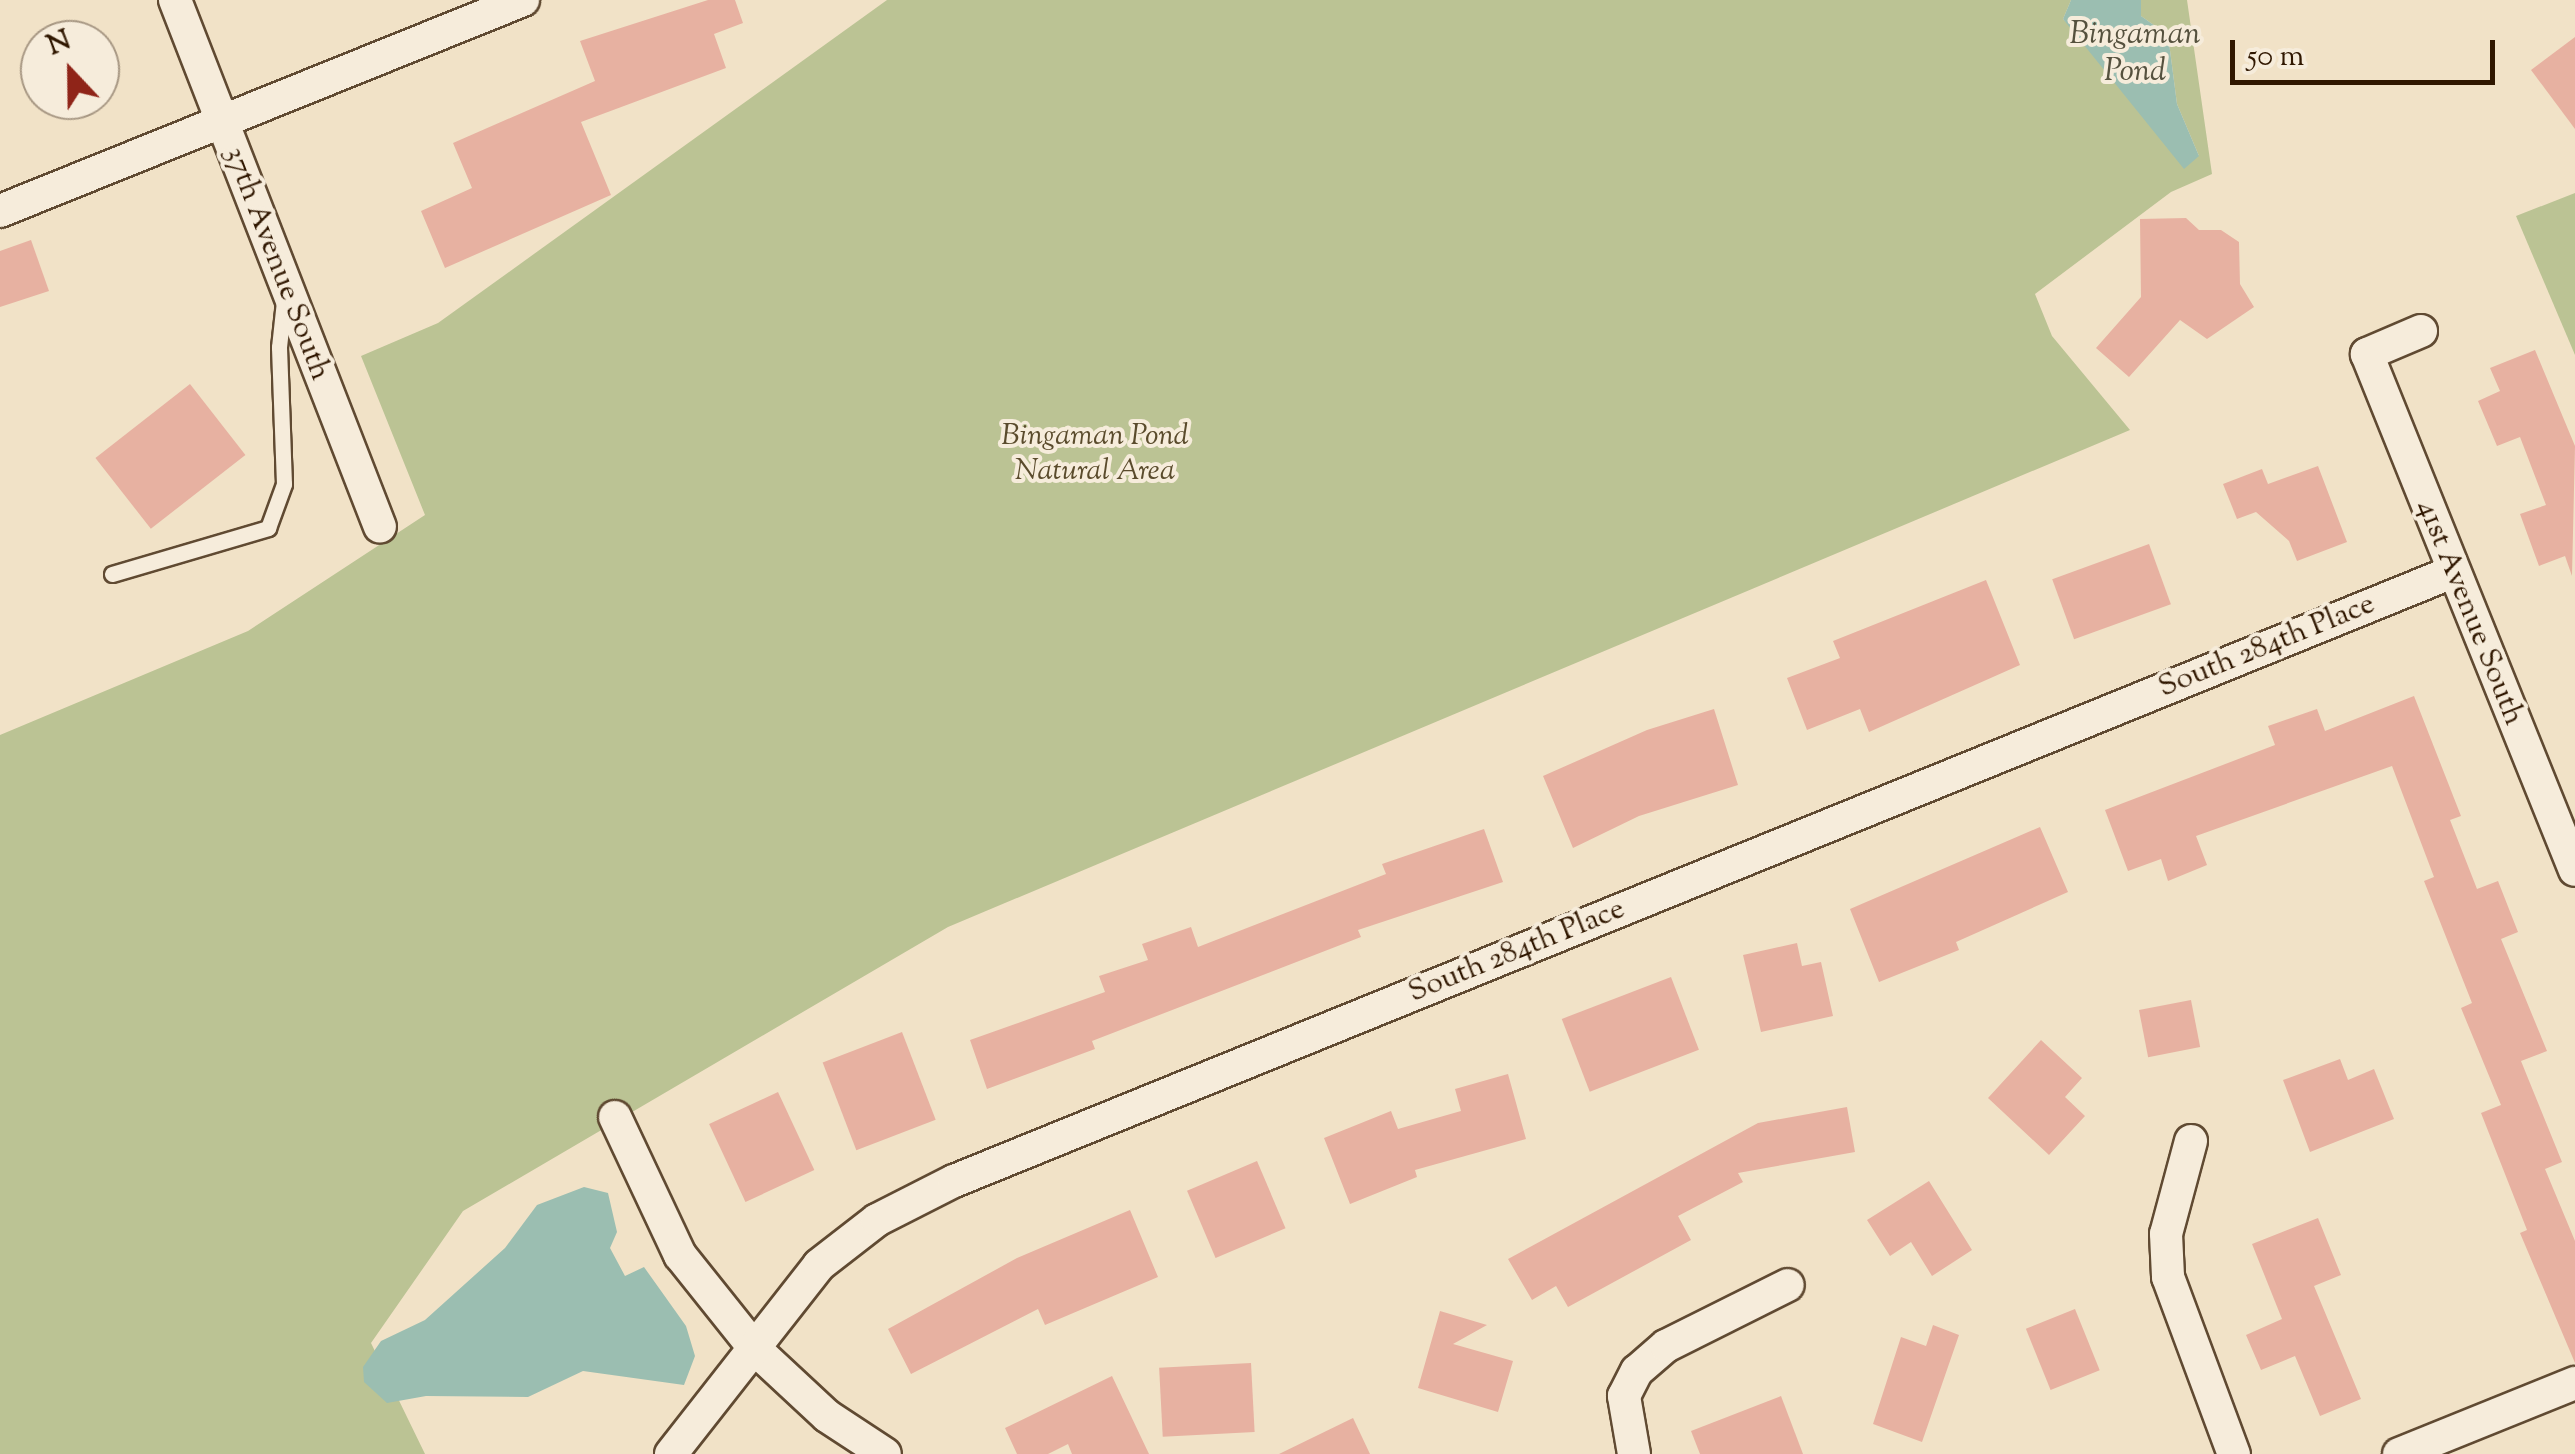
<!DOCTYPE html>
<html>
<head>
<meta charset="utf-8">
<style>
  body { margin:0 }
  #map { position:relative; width:2575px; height:1454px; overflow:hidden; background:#f1e2c7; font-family:"Sorts Mill Goudy",serif }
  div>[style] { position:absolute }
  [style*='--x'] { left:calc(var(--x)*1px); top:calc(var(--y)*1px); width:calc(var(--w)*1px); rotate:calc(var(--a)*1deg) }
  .green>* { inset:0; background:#bbc394 }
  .water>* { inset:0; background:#9bbeb1 }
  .building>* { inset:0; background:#e7b1a1; transform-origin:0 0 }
  .roads { filter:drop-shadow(2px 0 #604a32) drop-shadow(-2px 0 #604a32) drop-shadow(0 2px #604a32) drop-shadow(0 -2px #604a32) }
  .service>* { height:15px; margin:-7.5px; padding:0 7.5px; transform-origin:7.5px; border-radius:7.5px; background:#f6ecdb }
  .minor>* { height:32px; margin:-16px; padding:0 16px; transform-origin:16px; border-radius:16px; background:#f6ecdb }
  span { translate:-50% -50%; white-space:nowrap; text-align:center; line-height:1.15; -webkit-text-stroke:8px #f6ecdb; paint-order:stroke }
  .street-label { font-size:30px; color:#301700 }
  .park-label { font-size:30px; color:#5a4b2c; font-style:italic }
  .water-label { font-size:32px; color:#55513e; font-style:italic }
  .north { position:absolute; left:20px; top:20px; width:100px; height:100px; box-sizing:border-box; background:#f6ecdb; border:2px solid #a79783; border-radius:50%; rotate:338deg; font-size:28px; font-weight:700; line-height:40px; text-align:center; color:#301700 }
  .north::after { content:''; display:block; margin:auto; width:35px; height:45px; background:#8f2418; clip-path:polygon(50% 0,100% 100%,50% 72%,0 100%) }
  .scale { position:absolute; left:2230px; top:40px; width:265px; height:45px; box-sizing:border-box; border:5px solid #301700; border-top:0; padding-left:12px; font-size:30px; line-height:35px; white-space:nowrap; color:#301700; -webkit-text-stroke:8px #f6ecdb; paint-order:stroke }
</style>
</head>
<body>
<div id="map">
  <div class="green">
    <i style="clip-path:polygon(887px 0,2071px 0,2063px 19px,2199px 156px,2177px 104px,2168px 35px,2141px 16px,2141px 0,2187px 0,2212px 174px,2171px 192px,2035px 294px,2052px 336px,2130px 430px,948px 927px,463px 1211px,371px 1343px,425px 1454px,0 1454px,0 735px,248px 631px,425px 515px,361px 356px,438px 323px)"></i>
    <i style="clip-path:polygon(2575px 193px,2575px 355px,2516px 216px)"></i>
  </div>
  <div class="water">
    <i style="clip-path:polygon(2071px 0,2141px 0,2141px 16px,2168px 35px,2177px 104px,2199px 156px,2184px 169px,2063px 19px)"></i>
    <i style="clip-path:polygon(584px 1187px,608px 1193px,617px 1232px,610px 1248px,625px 1276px,644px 1267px,686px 1326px,695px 1356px,684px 1385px,583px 1371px,528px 1397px,426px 1396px,387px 1403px,364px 1382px,363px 1367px,381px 1341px,425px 1320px,505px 1248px,537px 1205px)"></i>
  </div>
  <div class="building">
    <i style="clip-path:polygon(708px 0,735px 0,743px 23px,714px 34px,726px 68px,581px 122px,611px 195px,445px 268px,421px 211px,472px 188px,453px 143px,595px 81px,580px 41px)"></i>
    <i style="clip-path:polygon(2575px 37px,2575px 129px,2531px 70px)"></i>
    <i style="clip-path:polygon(2186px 218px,2199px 230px,2221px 230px,2239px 242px,2240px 284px,2254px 307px,2207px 339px,2180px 320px,2129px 377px,2096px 348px,2141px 297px,2140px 219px)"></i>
    <i style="clip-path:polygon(31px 240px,49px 291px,0 307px,0 251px)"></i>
    <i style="clip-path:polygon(2535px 350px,2575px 446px,2572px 576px,2565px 556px,2539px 566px,2520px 514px,2546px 505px,2520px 437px,2497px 446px,2478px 401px,2500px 391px,2490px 368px)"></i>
    <i style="left:190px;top:384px;width:90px;height:120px;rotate:52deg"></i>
    <i style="clip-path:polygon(2318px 466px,2347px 542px,2297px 561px,2289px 541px,2256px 512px,2237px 519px,2223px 484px,2262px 469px,2268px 484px)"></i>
    <i style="left:2149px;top:544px;width:64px;height:103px;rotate:70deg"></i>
    <i style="clip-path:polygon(1986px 580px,2020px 665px,1869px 732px,1860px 709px,1807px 730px,1787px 678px,1840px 658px,1833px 641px)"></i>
    <i style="clip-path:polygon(2414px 696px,2461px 816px,2450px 820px,2477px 889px,2498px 881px,2518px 932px,2501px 939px,2547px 1051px,2521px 1061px,2562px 1162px,2545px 1169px,2575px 1241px,2575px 1363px,2520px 1233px,2527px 1230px,2481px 1113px,2501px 1105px,2461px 1008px,2472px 1003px,2424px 881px,2434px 877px,2392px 766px,2196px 836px,2207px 865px,2168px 881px,2161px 859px,2128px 871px,2105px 810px,2275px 745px,2268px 726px,2317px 709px,2325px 731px)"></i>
    <i style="clip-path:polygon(1714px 709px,1738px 785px,1639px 816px,1573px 848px,1543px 776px,1647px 730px)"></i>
    <i style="clip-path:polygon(2040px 827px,2068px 892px,1956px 942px,1959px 950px,1879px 982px,1850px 909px)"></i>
    <i style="clip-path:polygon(1484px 829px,1503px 882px,1358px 930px,1361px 937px,1092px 1041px,1095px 1049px,987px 1089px,970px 1040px,1105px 992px,1099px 976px,1148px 960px,1142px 944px,1191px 927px,1198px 947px,1386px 874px,1382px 864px)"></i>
    <i style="clip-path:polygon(1797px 943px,1802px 966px,1821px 962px,1833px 1016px,1761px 1032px,1743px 955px)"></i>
    <i style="left:1671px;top:977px;width:78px;height:117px;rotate:69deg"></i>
    <i style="left:2191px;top:1000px;width:48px;height:53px;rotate:79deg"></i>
    <i style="left:902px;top:1032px;width:94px;height:85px;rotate:69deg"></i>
    <i style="clip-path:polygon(2041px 1040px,2082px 1078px,2065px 1097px,2085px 1116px,2049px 1155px,1988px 1098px)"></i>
    <i style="clip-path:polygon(2340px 1059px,2348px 1080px,2374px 1069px,2394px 1119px,2310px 1152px,2283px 1080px)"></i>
    <i style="clip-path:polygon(1508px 1074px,1526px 1139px,1415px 1170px,1417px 1177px,1350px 1204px,1324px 1138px,1391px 1111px,1398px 1129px,1461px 1111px,1455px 1089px)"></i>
    <i style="left:778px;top:1092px;width:86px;height:76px;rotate:65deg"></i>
    <i style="clip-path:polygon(1847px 1107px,1855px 1152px,1738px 1173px,1743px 1182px,1678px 1216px,1691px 1240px,1568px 1307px,1556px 1286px,1532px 1300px,1508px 1259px,1758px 1123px)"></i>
    <i style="left:1257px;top:1161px;width:73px;height:76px;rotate:67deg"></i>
    <i style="clip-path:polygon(1929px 1181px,1972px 1250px,1932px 1276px,1911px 1242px,1890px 1256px,1867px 1220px)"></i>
    <i style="clip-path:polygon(1130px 1210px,1158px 1277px,1045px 1325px,1038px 1309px,911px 1374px,888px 1329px,1017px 1258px)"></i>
    <i style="clip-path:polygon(2318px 1218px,2341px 1275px,2314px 1286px,2361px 1399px,2320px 1416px,2295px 1356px,2261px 1370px,2246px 1335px,2282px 1319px,2252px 1244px)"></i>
    <i style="left:2075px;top:1309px;width:66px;height:53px;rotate:68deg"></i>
    <i style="clip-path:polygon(1440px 1311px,1487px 1325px,1453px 1344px,1513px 1361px,1498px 1412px,1418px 1388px)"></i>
    <i style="clip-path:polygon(1933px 1325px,1959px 1335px,1922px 1442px,1873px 1424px,1901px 1337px,1926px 1346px)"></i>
    <i style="left:1251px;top:1363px;width:69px;height:92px;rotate:87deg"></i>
    <i style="clip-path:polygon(1112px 1376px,1149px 1454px,1072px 1454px,1068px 1444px,1048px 1454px,1017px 1454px,1005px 1428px)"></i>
    <i style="clip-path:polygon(1781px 1396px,1803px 1454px,1700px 1454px,1691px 1431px)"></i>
    <i style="clip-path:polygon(1353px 1418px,1370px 1454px,1279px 1454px)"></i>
  </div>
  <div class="roads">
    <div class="service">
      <i style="--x:112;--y:574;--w:163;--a:-16.4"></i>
      <i style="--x:268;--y:528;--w:47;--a:-70"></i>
      <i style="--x:284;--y:484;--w:137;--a:-92.1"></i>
      <i style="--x:279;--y:347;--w:46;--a:-83.8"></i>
    </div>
    <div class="minor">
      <i style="--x:175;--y:0;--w:565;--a:68.74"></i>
      <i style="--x:0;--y:211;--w:564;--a:-21.97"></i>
      <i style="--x:2421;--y:331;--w:59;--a:156.9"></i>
      <i style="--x:2367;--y:354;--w:556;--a:68.05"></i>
      <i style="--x:615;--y:1117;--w:153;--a:64.8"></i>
      <i style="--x:680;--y:1255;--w:120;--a:51.4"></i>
      <i style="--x:755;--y:1349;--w:98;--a:42.9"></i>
      <i style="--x:827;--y:1416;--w:69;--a:33.2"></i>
      <i style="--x:2191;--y:1141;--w:96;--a:105"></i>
      <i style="--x:2166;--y:1234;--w:43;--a:87.3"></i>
      <i style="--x:2168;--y:1277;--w:189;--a:69.6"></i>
      <i style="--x:671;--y:1454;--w:240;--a:-51.9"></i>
      <i style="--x:819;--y:1265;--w:73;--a:-37.8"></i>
      <i style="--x:877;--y:1220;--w:86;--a:-26.9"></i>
      <i style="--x:954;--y:1181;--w:1615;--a:-22.12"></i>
      <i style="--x:1634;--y:1454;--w:59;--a:-99.8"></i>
      <i style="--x:1624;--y:1396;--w:28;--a:-63"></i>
      <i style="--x:1637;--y:1371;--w:38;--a:-41"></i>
      <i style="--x:1666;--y:1346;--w:136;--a:-26.6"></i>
      <i style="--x:2399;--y:1454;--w:190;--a:-22"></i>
    </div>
  </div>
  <div class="street-label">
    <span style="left:276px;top:264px;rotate:69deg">37th Avenue South</span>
    <span style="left:2469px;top:613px;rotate:68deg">41st Avenue South</span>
    <span style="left:2267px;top:647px;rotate:-22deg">South 284th Place</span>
    <span style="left:1517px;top:952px;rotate:-22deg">South 284th Place</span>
  </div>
  <div class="park-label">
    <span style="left:1095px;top:454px">Bingaman Pond<br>Natural Area</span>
  </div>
  <div class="water-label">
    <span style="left:2135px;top:54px">Bingaman<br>Pond</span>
  </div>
  <div class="north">N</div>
  <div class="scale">50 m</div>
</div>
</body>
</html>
